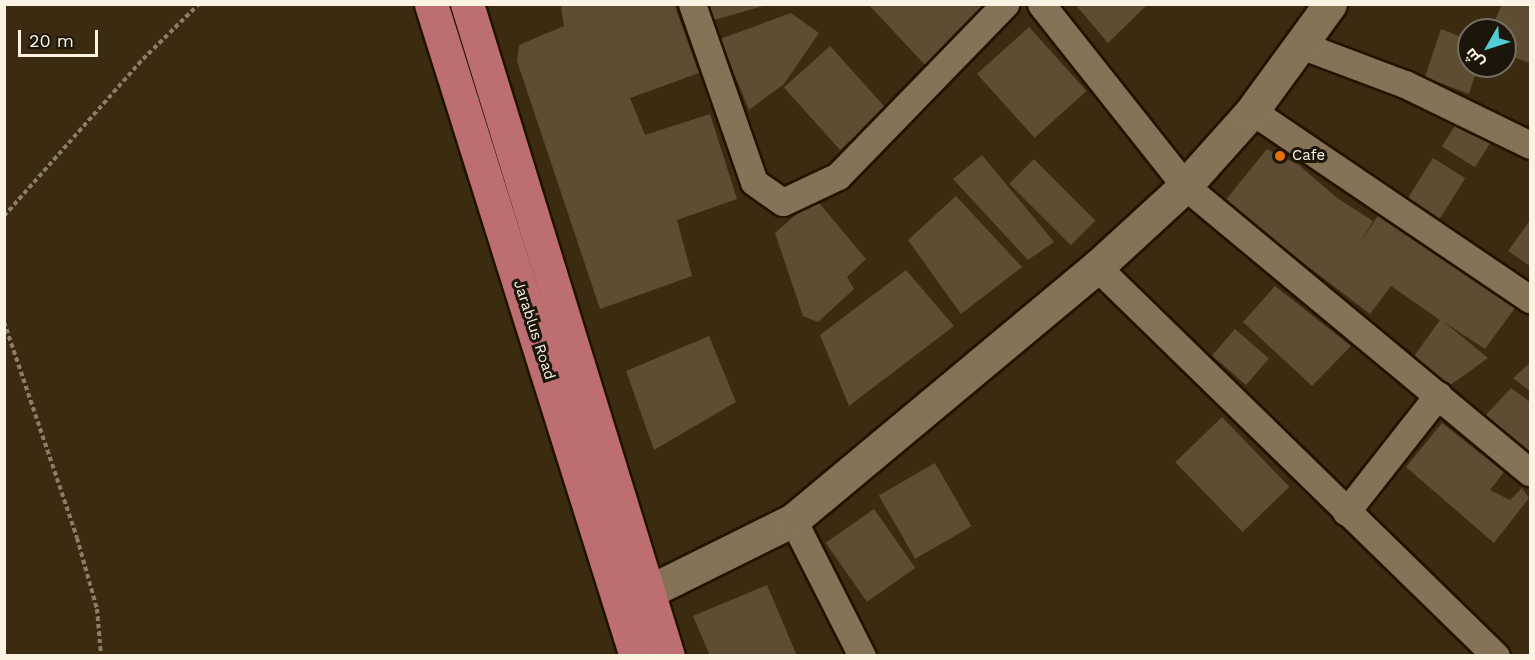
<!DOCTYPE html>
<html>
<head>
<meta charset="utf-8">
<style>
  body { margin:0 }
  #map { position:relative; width:1535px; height:660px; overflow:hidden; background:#3a2b11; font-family:"Work Sans",Cairo,sans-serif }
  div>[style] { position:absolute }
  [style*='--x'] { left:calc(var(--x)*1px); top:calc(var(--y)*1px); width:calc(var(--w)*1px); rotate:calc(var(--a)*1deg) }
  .building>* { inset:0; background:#5d4d32; transform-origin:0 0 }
  .path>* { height:4px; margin-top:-2px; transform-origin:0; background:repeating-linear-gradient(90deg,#8b7f69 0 4.5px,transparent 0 7.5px) }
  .roads { filter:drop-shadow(2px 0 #211300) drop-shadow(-2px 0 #211300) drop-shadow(0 2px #211300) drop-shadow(0 -2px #211300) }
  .street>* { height:27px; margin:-13.5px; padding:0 13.5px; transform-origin:13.5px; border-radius:13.5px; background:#847357 }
  .secondary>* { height:33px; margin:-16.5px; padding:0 16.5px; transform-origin:16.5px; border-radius:16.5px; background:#847357 }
  .primary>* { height:33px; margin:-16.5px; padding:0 16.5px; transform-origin:16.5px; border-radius:16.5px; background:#bc6e70 }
  .dots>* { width:16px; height:16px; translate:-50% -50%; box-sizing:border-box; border:3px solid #1c150a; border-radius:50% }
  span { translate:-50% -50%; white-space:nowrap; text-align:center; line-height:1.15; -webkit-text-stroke:6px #1c150a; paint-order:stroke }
  .poi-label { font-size:15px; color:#fcf3e3 }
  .left { translate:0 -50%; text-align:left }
  .street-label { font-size:15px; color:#fcf3e3 }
  .frame { position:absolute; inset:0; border:6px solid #fcf3e3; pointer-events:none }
  .north { position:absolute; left:1457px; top:18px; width:60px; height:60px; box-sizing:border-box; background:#1c150a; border:2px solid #766e61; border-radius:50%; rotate:231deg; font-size:16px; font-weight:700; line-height:24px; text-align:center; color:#fcf3e3 }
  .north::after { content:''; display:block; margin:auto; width:21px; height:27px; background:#52ccd5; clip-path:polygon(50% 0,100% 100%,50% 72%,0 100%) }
  .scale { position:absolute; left:18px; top:30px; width:80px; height:27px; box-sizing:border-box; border:3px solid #fcf3e3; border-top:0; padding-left:8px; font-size:18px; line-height:21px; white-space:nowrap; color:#fcf3e3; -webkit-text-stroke:4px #1c150a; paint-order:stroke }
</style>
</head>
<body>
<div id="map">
  <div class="building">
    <i style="clip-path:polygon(567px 4px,674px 4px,699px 73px,630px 98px,645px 135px,710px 114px,737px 199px,677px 220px,692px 276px,600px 309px,517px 61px,519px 45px,564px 26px,561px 7px)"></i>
    <i style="clip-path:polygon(707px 4px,767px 4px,767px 5px,714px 20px)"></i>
    <i style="clip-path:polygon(868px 4px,991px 4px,927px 67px)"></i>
    <i style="clip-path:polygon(1075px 4px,1148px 4px,1108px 43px)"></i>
    <i style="clip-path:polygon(1502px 4px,1530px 4px,1530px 63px,1505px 54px,1505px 30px,1491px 30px)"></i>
    <i style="clip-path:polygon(791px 13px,819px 33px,784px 84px,749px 110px,720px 39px)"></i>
    <i style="left:1029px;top:27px;width:86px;height:70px;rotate:48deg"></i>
    <i style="clip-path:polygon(1441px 29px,1469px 40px,1469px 66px,1478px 66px,1469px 94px,1425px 77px)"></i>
    <i style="left:830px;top:46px;width:84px;height:62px;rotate:48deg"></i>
    <i style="left:1461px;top:116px;width:39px;height:36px;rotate:32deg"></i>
    <i style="clip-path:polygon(1267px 149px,1299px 165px,1337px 198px,1373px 221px,1361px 242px,1379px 214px,1515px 308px,1485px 349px,1444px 322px,1488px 358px,1445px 389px,1412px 359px,1440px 320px,1391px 286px,1370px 314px,1224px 202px)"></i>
    <i style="clip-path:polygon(982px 155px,1054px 242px,1028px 260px,953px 179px)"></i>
    <i style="left:1433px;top:158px;width:38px;height:48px;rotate:32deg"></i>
    <i style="left:1034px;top:159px;width:87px;height:35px;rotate:45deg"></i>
    <i style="clip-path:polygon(956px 196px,1022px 267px,961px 314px,908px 240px)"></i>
    <i style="clip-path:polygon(815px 198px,866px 259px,847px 277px,854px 289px,818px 322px,803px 316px,775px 233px)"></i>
    <i style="clip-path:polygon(1530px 220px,1530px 266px,1508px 251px)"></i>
    <i style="clip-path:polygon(906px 270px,954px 326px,849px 406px,820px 335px)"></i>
    <i style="clip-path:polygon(1275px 286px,1351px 346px,1312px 386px,1243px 322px)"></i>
    <i style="left:1235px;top:329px;width:45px;height:35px;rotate:41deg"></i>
    <i style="clip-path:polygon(709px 336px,736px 402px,654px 450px,626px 371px)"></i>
    <i style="clip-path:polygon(1530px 363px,1530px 391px,1513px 378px)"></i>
    <i style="clip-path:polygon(1511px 388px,1530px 402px,1530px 456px,1483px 418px)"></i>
    <i style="left:1222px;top:417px;width:97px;height:65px;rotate:46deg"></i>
    <i style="clip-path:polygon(1442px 423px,1504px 472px,1490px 490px,1510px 500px,1522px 488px,1529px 498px,1494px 543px,1406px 467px)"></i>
    <i style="left:935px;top:463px;width:73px;height:65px;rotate:60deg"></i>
    <i style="left:874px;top:509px;width:72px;height:59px;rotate:55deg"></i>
    <i style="clip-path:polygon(767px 585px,797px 656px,710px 656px,693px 616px)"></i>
  </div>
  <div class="path">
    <i style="--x:4;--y:216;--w:210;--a:-48.5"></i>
    <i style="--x:143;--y:59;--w:78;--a:-44.5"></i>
    <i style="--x:4;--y:322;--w:228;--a:71.3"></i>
    <i style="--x:77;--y:538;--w:74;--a:74.3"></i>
    <i style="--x:97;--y:609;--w:47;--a:85.1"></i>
  </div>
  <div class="roads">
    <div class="street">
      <i style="--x:692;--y:4;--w:188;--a:70.8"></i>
      <i style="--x:754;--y:182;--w:35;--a:35"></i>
      <i style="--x:783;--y:202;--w:61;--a:-25.3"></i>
      <i style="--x:838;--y:176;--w:240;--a:-45.8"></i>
      <i style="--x:1041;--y:4;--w:232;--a:51.6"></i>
      <i style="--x:1185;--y:186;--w:448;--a:39.7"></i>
      <i style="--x:1301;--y:45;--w:111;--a:20.6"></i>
      <i style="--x:1405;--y:84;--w:139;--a:26"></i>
      <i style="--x:1252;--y:111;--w:336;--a:34.1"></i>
      <i style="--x:1097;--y:267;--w:557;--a:44.27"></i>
      <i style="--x:1346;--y:512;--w:149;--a:-51.8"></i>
      <i style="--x:793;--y:520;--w:153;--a:63.1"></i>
    </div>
    <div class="secondary">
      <i style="--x:621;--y:599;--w:28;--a:-15"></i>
      <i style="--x:648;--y:592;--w:162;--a:-26.4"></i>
      <i style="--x:793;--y:520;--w:396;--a:-39.8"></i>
      <i style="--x:1097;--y:267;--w:120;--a:-42.6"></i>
      <i style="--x:1185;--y:186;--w:101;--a:-48.2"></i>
      <i style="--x:1252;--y:111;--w:132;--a:-53.9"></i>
    </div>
    <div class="primary">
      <i style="--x:431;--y:4;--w:683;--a:72.55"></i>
      <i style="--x:467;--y:4;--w:682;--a:72.87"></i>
    </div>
  </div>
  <div class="dots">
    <i style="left:1280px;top:156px;background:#e8710a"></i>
  </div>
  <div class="poi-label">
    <span class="left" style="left:1292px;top:156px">Cafe</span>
  </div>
  <div class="street-label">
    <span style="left:534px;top:330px;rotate:72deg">Jarablus Road</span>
  </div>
  <div class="frame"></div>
  <div class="north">ش</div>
  <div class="scale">20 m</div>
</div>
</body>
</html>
